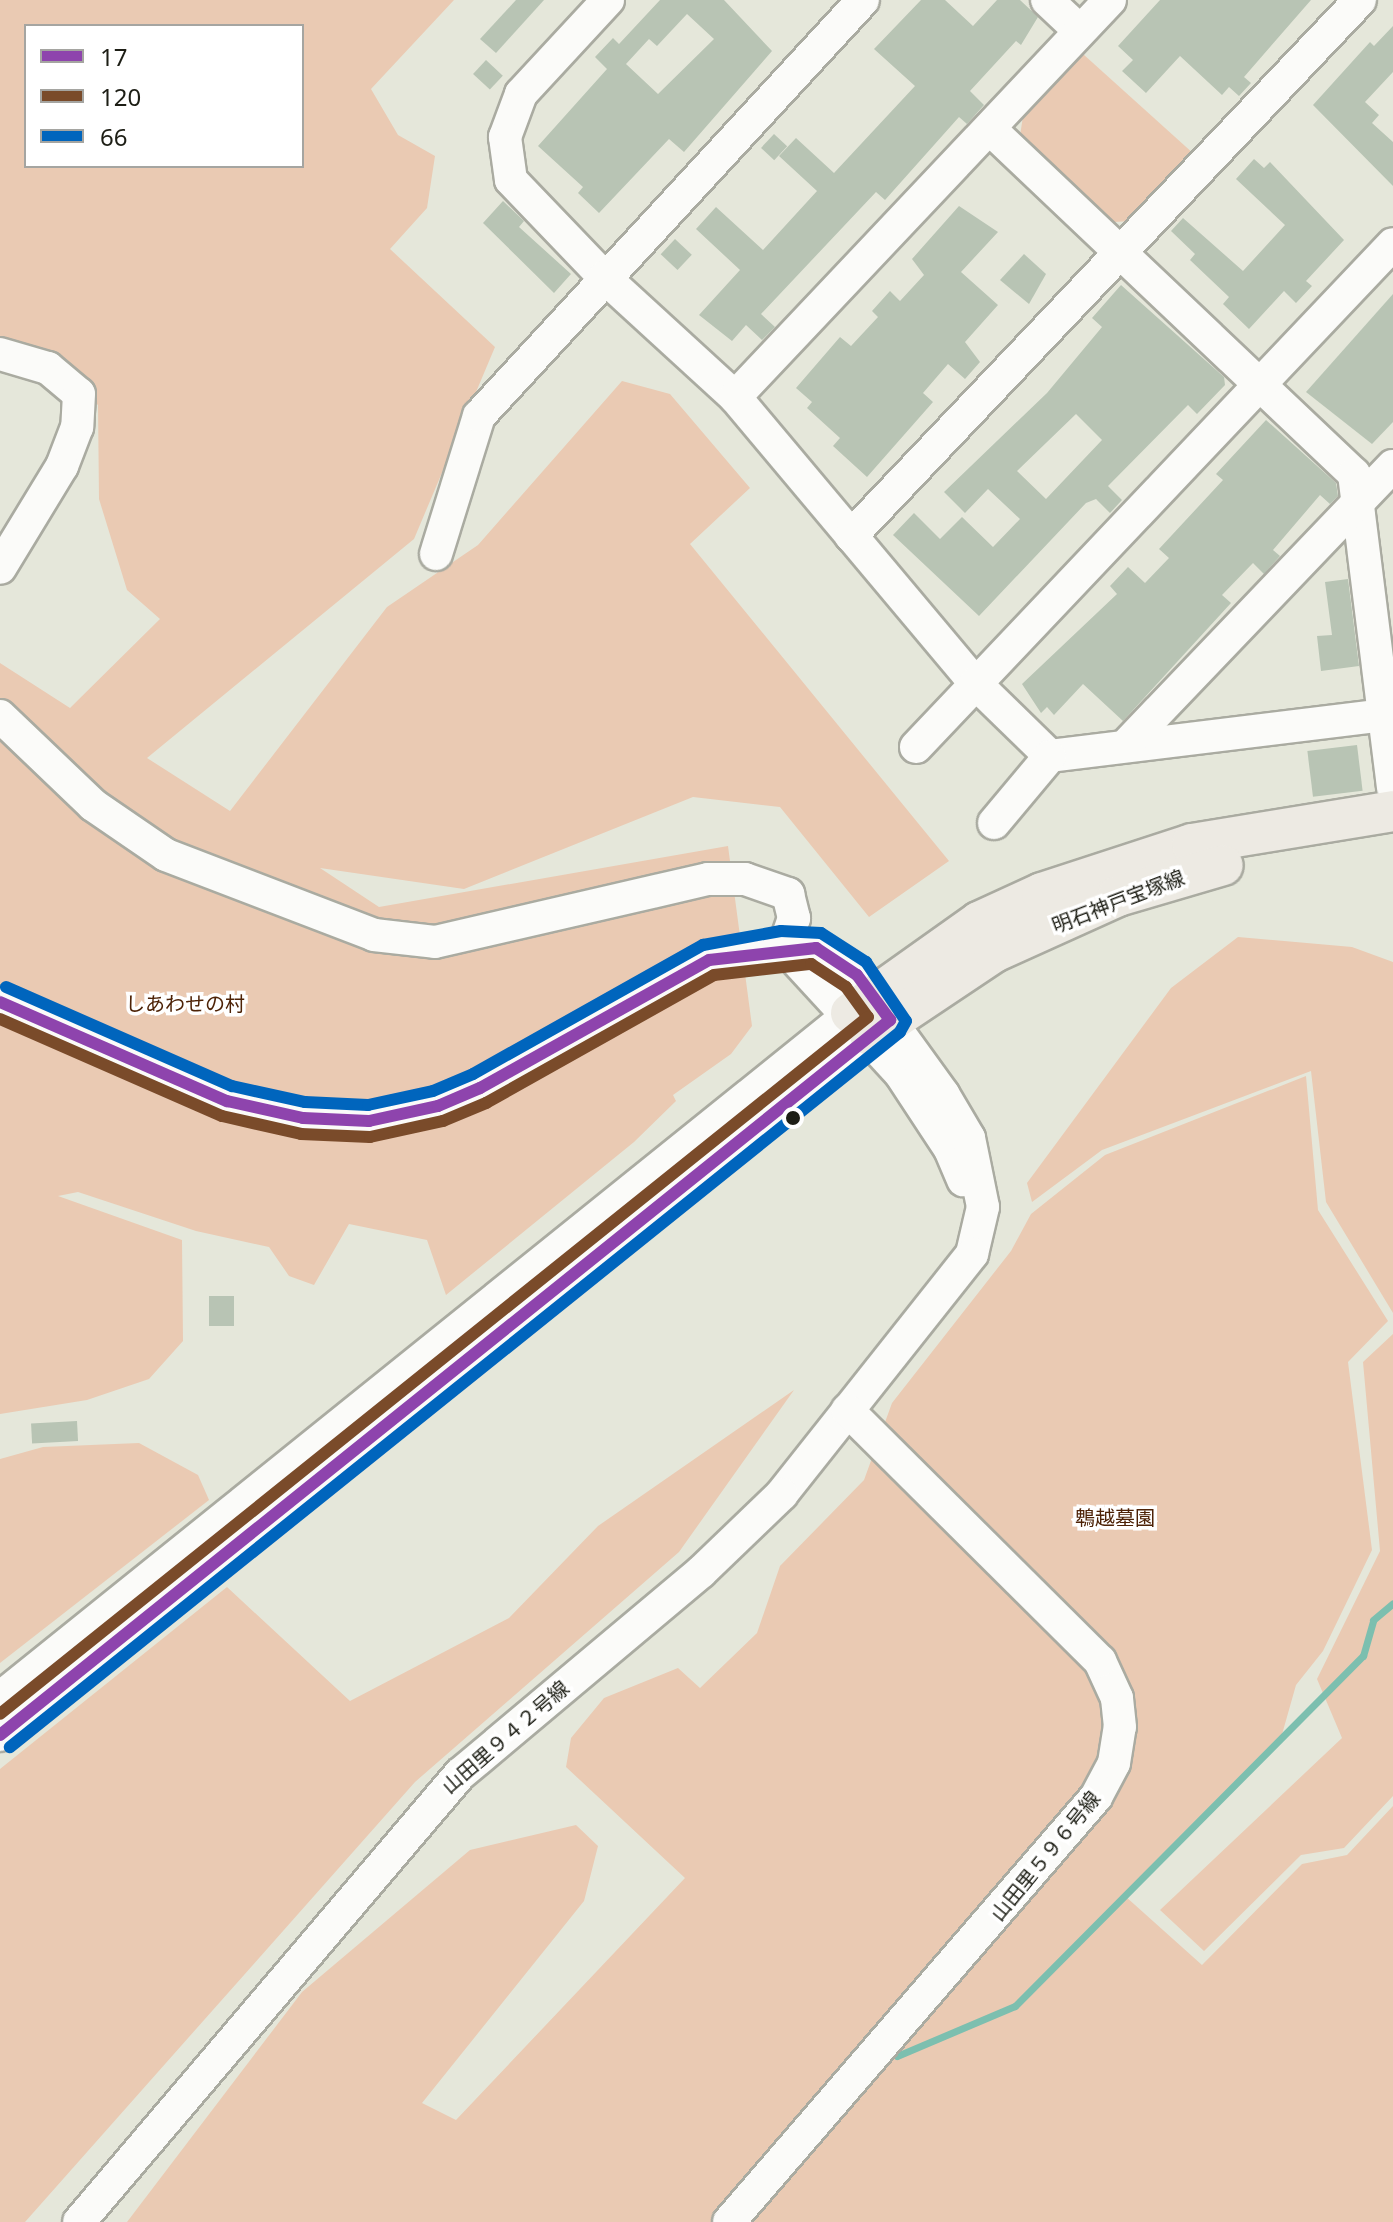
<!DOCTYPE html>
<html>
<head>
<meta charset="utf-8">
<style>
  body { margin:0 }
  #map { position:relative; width:1393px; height:2222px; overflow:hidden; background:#e5e7da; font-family:"Noto Sans","Noto Sans JP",sans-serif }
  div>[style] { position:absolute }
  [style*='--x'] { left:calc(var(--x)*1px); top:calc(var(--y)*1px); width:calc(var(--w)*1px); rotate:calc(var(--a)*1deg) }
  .green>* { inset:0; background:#eacab3 }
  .stream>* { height:7px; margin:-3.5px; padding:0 3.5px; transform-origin:3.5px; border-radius:3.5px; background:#7cbfaf }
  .building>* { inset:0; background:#b8c4b4; transform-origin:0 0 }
  .roads { filter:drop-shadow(2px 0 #aaaba1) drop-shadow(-2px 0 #aaaba1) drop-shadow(0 2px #aaaba1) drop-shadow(0 -2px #aaaba1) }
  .minor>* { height:32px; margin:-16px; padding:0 16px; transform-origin:16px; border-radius:16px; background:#fbfbf9 }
  .major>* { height:40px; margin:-20px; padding:0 20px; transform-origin:20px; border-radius:20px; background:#edeae3 }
  .bus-1>* { height:12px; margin:-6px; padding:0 6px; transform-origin:6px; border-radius:6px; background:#8e44ad }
  .bus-2>* { height:12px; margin:-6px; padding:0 6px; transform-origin:6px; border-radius:6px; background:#7a4b2a }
  .bus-3>* { height:12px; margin:-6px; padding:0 6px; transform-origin:6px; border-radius:6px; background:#0065bd }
  .dots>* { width:22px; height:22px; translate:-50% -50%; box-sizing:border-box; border:4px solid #fff; border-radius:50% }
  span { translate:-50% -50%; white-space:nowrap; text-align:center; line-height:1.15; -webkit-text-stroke:7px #fff; paint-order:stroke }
  .street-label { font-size:20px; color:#1d1e15 }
  .park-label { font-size:20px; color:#4d2206 }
  .legend { position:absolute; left:24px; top:24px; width:280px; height:144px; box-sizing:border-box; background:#fff; border:2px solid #a5a5a1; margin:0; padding:10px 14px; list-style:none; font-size:24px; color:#1d1e15 }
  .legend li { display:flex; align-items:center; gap:16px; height:40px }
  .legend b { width:40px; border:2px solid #a5a5a1 }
</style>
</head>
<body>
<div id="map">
  <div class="green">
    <i style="clip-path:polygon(evenodd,0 0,454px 0,371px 89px,398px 135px,435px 156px,427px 208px,390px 249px,495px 347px,414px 539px,147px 758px,230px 811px,387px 607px,478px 545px,622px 381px,670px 394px,750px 488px,690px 544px,949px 861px,869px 917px,780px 807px,693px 797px,464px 889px,320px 868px,379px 907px,728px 846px,752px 1026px,731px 1054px,673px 1095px,676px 1101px,634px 1142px,446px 1295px,427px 1240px,349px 1224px,314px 1285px,289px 1276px,269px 1247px,196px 1231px,78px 1192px,58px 1196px,182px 1240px,183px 1341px,149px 1379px,87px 1400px,0 1414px,0 663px,70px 708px,160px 619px,127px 590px,99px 499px,98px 405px,43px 358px,0 359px,0 0,26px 26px,302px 26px,302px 166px,26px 166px,26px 26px)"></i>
    <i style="clip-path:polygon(1083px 54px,1195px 155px,1131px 221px,1114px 222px,1020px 136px,1023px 116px)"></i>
    <i style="clip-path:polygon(1238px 937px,1352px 947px,1393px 962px,1393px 1313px,1326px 1202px,1311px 1071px,1102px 1150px,1032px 1202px,1027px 1183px,1171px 988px)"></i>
    <i style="clip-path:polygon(1306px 1076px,1318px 1210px,1388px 1321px,1348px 1362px,1372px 1550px,1323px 1651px,1296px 1685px,1281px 1738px,1125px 1896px,1202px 1965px,1302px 1864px,1347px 1855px,1393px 1806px,1393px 2222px,127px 2222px,302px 1992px,470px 1850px,576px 1825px,598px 1846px,584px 1901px,422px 2103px,456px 2120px,685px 1878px,566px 1767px,571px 1738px,604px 1698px,678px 1668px,700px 1688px,757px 1633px,780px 1566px,864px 1480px,892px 1403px,1011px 1251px,1031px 1214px,1105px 1155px)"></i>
    <i style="clip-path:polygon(1393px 1334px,1393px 1796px,1344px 1848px,1301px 1855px,1204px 1951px,1160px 1910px,1342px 1738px,1317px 1679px,1380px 1551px,1363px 1362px)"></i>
    <i style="clip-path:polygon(794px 1390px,679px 1552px,415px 1782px,25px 2222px,0 2222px,0 1769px,227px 1587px,350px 1701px,509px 1618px,598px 1526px)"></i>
    <i style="clip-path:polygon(139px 1443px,198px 1475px,209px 1500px,0 1663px,0 1459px,43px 1447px)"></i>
  </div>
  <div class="stream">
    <i style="--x:892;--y:2052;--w:6;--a:39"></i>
    <i style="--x:897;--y:2056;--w:128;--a:-23"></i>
    <i style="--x:1015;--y:2006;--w:494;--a:-45.2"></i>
    <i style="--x:1363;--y:1656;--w:37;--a:-74"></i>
    <i style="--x:1373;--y:1620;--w:26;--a:-40"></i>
  </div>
  <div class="building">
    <i style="clip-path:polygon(516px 0,544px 0,496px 53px,480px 39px)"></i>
    <i style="clip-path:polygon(evenodd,660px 0,724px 0,772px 51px,684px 152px,669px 139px,599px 213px,578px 193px,583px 187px,538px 146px,607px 69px,595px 57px,613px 38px,619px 44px,660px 0,687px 14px,714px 39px,658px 94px,626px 64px,649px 39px,657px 46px,687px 14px)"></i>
    <i style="clip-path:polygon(921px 0,945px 0,973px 26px,997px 0,1020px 0,1038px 17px,1021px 45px,1016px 41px,970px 91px,984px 105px,967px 124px,959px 117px,885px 200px,876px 192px,761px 314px,775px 327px,762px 340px,746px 325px,732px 341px,699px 315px,740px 270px,696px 229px,716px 207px,763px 250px,817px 191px,779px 156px,796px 138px,834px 173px,915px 86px,874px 49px)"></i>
    <i style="clip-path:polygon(1160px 0,1311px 0,1244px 77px,1251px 83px,1239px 96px,1229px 87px,1222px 95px,1180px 56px,1146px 93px,1122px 71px,1133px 60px,1118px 46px)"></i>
    <i style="clip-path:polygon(1393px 26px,1393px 72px,1365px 102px,1379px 115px,1372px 123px,1393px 142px,1393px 186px,1313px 105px,1370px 42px,1374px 46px)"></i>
    <i style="left:486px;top:60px;width:23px;height:19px;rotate:43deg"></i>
    <i style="left:774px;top:134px;width:18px;height:19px;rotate:43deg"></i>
    <i style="clip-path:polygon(1254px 159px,1264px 168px,1270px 162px,1344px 240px,1306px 281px,1312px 286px,1296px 303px,1284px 291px,1249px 329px,1223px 304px,1229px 297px,1190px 260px,1195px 254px,1171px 231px,1183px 218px,1243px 271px,1285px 225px,1236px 179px)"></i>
    <i style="clip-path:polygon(503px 201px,524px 221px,519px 227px,571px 274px,554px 293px,483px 223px)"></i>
    <i style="clip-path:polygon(959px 206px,998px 232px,961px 272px,998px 305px,965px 342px,980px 362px,965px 379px,948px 364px,923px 393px,933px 402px,867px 477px,833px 446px,840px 438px,807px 408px,812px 402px,796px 388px,840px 337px,851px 346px,878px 317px,872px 311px,890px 291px,900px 301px,924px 275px,912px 259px)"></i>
    <i style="left:675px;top:239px;width:23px;height:21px;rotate:43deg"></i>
    <i style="clip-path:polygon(1024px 254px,1046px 274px,1029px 304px,1000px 280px)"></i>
    <i style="clip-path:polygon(evenodd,1121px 285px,1224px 377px,1225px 385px,1197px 414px,1188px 405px,1108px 486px,1122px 500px,1110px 513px,1096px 499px,1086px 503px,979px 616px,893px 535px,914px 513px,940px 539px,962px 517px,993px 547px,1020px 519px,988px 489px,965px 513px,944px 492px,1047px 393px,1102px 327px,1092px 318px,1121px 285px,1076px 414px,1102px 440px,1046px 499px,1017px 471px,1076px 414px)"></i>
    <i style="clip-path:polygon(1393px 294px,1393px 422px,1372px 444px,1306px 392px)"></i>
    <i style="clip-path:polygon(1266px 420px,1336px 483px,1338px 496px,1330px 504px,1320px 495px,1273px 550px,1280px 556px,1264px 574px,1253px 563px,1222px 595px,1231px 603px,1123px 721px,1083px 684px,1054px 715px,1047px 707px,1041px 713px,1022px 684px,1117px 594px,1110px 586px,1128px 567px,1145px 583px,1169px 558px,1159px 549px,1223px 480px,1216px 474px)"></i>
    <i style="clip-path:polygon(1348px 579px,1359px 666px,1321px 671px,1317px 636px,1332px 635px,1325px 582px)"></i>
    <i style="left:1357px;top:745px;width:46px;height:50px;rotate:83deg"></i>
    <i style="left:234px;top:1296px;width:30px;height:25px;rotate:90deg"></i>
    <i style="left:77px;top:1421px;width:20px;height:46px;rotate:87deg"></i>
  </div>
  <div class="roads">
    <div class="minor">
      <i style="--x:608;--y:0;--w:128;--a:132.8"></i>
      <i style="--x:521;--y:94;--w:46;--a:110.4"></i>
      <i style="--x:505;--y:137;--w:43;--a:82.1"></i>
      <i style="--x:511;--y:180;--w:134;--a:46.2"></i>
      <i style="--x:604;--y:277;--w:178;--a:42.5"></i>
      <i style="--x:735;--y:397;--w:373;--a:50"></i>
      <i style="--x:975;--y:683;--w:105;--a:44.2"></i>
      <i style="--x:1050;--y:756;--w:346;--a:-7"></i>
      <i style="--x:1047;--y:0;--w:45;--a:43.2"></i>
      <i style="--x:990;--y:129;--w:502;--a:43.46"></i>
      <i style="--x:1354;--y:474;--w:316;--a:82.9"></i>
      <i style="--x:0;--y:354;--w:50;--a:16.3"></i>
      <i style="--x:48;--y:368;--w:40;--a:40"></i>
      <i style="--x:79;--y:394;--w:33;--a:93"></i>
      <i style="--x:77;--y:427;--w:42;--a:111"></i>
      <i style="--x:62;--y:466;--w:119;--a:121.3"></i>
      <i style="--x:735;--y:397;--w:546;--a:-46.63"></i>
      <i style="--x:851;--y:536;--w:739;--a:-46.48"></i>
      <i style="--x:436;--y:554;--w:145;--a:-72.7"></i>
      <i style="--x:479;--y:416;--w:566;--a:-47.29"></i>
      <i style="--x:0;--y:716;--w:129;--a:43.7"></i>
      <i style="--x:93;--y:805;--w:88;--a:34.4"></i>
      <i style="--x:166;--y:855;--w:223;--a:21"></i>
      <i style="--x:374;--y:935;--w:61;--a:6.5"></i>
      <i style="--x:435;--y:942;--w:280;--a:-13"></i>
      <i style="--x:708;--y:879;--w:37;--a:0"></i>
      <i style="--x:745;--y:879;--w:46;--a:19.2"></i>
      <i style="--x:788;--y:894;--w:25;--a:76"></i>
      <i style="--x:794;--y:918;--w:31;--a:109"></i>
      <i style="--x:1128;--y:743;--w:383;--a:-46.3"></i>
      <i style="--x:916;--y:747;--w:693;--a:-46.52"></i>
      <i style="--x:994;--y:823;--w:87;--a:-50.1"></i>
      <i style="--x:784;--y:947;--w:171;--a:47.4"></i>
      <i style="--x:900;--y:1073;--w:91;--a:56.7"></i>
      <i style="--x:950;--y:1149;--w:34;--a:67"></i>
      <i style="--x:0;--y:1002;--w:248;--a:23.6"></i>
      <i style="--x:227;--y:1101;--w:78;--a:12.6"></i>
      <i style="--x:303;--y:1118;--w:66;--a:2.6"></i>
      <i style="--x:369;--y:1121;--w:71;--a:-12.3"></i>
      <i style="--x:438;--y:1106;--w:46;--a:-23.2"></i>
      <i style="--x:480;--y:1088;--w:262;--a:-29.2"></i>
      <i style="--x:709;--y:960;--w:76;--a:-9.8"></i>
      <i style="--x:784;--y:947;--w:32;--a:2"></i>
      <i style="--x:816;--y:948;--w:49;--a:33.4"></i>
      <i style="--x:857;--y:975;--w:147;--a:54.1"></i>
      <i style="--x:943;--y:1094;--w:51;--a:59.4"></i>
      <i style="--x:969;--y:1138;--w:70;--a:78.5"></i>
      <i style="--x:983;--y:1207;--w:48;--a:103.2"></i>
      <i style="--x:972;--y:1254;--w:306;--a:128.4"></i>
      <i style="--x:782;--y:1494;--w:112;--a:136.1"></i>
      <i style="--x:701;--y:1572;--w:314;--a:140"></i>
      <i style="--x:460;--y:1774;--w:588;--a:130.38"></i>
      <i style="--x:0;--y:1698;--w:1092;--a:-38.83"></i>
      <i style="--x:0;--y:1735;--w:1117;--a:-38.82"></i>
      <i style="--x:729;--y:2222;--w:562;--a:-49.19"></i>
      <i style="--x:1096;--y:1797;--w:38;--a:-62"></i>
      <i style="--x:1114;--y:1763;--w:36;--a:-81"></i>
      <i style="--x:1120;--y:1727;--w:29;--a:-96"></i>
      <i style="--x:1117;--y:1698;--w:41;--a:-114.7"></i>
      <i style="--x:1100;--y:1661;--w:356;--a:-135.2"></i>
    </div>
    <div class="major">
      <i style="--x:851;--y:1013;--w:157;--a:-35.4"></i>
      <i style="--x:979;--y:922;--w:69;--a:-24.7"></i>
      <i style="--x:1042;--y:893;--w:158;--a:-18.1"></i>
      <i style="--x:1192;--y:844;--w:204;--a:-9.3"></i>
      <i style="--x:870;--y:1035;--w:149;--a:-33.8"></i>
      <i style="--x:994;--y:952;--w:136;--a:-24.3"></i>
      <i style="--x:1118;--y:896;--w:109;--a:-16.4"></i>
    </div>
  </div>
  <div class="bus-1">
    <i style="--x:0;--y:1002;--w:248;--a:23.6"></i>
    <i style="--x:227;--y:1101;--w:78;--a:12.6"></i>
    <i style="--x:303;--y:1118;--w:66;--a:2.6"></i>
    <i style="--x:369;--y:1121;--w:71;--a:-12.3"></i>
    <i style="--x:438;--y:1106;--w:46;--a:-23.2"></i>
    <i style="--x:480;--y:1088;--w:262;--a:-29.2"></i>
    <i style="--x:709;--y:960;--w:108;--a:-6.4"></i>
    <i style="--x:816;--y:948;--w:49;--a:33.4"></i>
    <i style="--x:857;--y:975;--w:56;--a:53.7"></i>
    <i style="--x:0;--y:1735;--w:1142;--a:-38.78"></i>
  </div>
  <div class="bus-2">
    <i style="--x:0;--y:1019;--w:242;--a:23.6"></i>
    <i style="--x:222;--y:1116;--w:81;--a:12.8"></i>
    <i style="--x:301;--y:1134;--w:69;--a:2.5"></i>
    <i style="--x:370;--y:1137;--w:75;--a:-12.4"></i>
    <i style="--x:443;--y:1121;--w:47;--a:-22.7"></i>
    <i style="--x:486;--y:1103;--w:261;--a:-29.3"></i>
    <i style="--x:714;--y:975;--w:98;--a:-6.5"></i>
    <i style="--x:811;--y:964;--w:42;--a:33.3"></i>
    <i style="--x:846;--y:987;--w:37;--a:54"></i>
    <i style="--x:868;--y:1017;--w:1113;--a:141.24"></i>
  </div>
  <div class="bus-3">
    <i style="--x:6;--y:987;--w:247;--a:23.7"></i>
    <i style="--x:232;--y:1086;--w:75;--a:12.4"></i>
    <i style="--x:305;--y:1102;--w:63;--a:2.7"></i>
    <i style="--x:368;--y:1105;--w:66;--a:-12.2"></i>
    <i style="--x:433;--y:1091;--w:43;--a:-23"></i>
    <i style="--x:473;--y:1074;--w:264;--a:-29.3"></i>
    <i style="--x:703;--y:945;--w:79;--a:-10.2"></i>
    <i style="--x:781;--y:931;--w:40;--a:2.9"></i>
    <i style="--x:821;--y:933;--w:54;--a:32.8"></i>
    <i style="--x:866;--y:962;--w:71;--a:55.9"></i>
    <i style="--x:906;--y:1021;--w:13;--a:119"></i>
    <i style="--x:900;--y:1032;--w:1142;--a:141.22"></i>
  </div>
  <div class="dots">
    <i style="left:793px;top:1118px;background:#1d1e15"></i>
  </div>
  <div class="street-label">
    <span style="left:1118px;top:901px;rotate:-21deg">明石神戸宝塚線</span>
    <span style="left:505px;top:1737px;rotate:-41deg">山田里９４２号線</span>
    <span style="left:1045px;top:1856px;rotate:-51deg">山田里５９６号線</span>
  </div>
  <div class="park-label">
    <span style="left:185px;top:1003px">しあわせの村</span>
    <span style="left:1115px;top:1517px">鵯越墓園</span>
  </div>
  <ul class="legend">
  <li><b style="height:10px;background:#8e44ad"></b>17</li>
  <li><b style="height:10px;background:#7a4b2a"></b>120</li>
  <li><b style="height:10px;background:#0065bd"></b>66</li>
  </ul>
</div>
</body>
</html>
